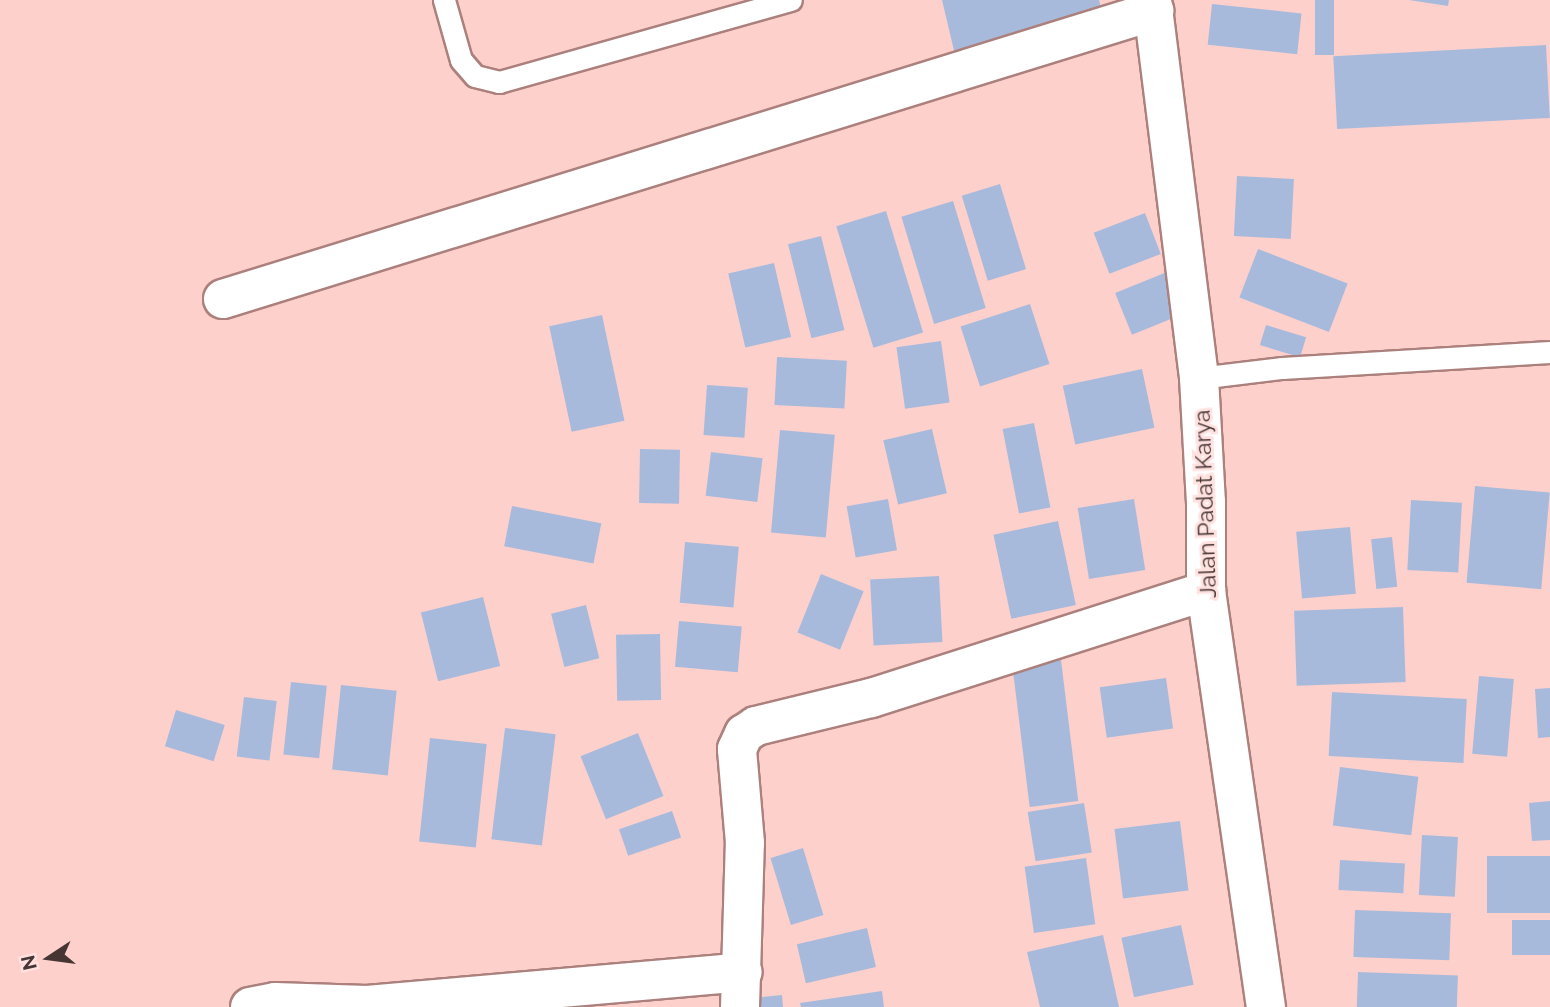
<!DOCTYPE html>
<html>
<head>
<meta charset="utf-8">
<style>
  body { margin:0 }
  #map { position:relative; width:1550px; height:1007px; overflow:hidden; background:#fed0cc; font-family:Raleway,sans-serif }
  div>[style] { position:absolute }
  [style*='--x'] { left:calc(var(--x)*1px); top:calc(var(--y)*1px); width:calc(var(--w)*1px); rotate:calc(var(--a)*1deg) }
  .building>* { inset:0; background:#a8badc; transform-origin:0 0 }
  .roads { filter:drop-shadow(2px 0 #ab807d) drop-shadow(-2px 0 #ab807d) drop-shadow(0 2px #ab807d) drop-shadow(0 -2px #ab807d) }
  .lane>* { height:21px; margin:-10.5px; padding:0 10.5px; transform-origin:10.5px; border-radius:10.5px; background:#fff }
  .street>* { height:38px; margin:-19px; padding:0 19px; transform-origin:19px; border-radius:19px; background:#fff }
  .secondary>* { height:38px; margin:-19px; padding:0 19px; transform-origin:19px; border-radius:19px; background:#fff }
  span { translate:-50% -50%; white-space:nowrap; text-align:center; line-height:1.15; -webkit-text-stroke:6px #ffe2e0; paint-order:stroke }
  .street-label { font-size:23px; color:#473534 }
  .north { position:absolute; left:14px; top:923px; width:70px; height:70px; -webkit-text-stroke:5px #ffe2e0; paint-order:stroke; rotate:257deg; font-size:19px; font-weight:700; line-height:28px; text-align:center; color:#473534 }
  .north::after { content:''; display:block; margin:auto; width:24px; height:32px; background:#473534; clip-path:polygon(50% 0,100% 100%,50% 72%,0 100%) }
</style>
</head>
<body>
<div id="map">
  <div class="building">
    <i style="clip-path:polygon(942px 0,1099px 0,1105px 23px,956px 59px)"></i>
    <i style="left:1315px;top:0;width:19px;height:55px"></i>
    <i style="clip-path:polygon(1409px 0,1449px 0,1448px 6px)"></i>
    <i style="left:1212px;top:4px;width:90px;height:41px;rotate:6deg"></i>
    <i style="left:1546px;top:45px;width:73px;height:213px;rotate:87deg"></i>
    <i style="left:1237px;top:176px;width:57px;height:60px;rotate:3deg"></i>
    <i style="left:1000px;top:184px;width:89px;height:40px;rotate:73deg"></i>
    <i style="left:953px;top:201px;width:112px;height:54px;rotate:73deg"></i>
    <i style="left:886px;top:211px;width:127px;height:52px;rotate:73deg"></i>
    <i style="left:1145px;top:213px;width:44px;height:55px;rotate:69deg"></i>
    <i style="left:821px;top:236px;width:97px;height:34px;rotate:76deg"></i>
    <i style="left:1258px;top:249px;width:96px;height:52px;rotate:21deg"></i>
    <i style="left:774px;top:263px;width:76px;height:47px;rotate:77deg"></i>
    <i style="left:1167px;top:272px;width:45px;height:56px;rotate:68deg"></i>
    <i style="left:1030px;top:304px;width:63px;height:73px;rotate:72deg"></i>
    <i style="left:602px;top:315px;width:108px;height:54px;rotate:78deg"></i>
    <i style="left:1266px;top:325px;width:42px;height:21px;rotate:17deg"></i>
    <i style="left:941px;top:341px;width:62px;height:45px;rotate:82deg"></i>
    <i style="left:777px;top:357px;width:70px;height:48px;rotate:3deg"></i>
    <i style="left:1142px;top:369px;width:60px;height:81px;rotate:78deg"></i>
    <i style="left:707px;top:385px;width:41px;height:50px;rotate:4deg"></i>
    <i style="left:1034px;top:423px;width:86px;height:32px;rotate:79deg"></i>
    <i style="left:932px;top:429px;width:66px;height:50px;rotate:77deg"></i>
    <i style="left:780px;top:430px;width:55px;height:103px;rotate:5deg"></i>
    <i style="left:640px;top:449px;width:40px;height:54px;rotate:1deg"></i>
    <i style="left:711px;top:452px;width:52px;height:44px;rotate:7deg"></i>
    <i style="left:1475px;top:486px;width:75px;height:97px;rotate:5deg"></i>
    <i style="left:888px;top:499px;width:52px;height:42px;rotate:80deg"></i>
    <i style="left:1134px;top:499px;width:72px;height:57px;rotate:81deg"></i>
    <i style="left:1411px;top:500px;width:51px;height:70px;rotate:3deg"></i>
    <i style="left:512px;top:506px;width:91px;height:41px;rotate:11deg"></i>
    <i style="left:1058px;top:521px;width:86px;height:66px;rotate:78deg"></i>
    <i style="left:1350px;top:527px;width:67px;height:54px;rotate:85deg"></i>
    <i style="left:1392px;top:537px;width:50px;height:21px;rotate:84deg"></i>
    <i style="left:685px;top:542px;width:54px;height:61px;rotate:5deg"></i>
    <i style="left:821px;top:574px;width:46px;height:63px;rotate:22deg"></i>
    <i style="left:939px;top:576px;width:66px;height:69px;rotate:87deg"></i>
    <i style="left:483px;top:597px;width:71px;height:64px;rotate:76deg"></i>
    <i style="left:586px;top:605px;width:55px;height:36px;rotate:76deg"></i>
    <i style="left:1403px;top:607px;width:75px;height:109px;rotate:88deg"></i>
    <i style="left:679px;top:621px;width:63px;height:46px;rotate:5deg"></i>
    <i style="left:660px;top:634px;width:66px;height:44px;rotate:89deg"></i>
    <i style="left:1061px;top:660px;width:142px;height:49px;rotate:83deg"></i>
    <i style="left:1479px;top:676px;width:35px;height:78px;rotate:5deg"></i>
    <i style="left:1166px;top:678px;width:51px;height:67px;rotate:82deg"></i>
    <i style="left:291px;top:682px;width:36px;height:73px;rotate:6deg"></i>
    <i style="left:341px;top:685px;width:56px;height:85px;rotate:6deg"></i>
    <i style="clip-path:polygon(1550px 688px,1550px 737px,1538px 738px,1535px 689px)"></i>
    <i style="left:1332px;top:692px;width:135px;height:64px;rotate:3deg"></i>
    <i style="left:244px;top:697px;width:33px;height:60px;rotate:7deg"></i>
    <i style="left:176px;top:710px;width:51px;height:38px;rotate:17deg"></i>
    <i style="left:505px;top:728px;width:51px;height:112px;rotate:7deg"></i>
    <i style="left:638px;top:733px;width:68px;height:62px;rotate:68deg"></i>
    <i style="left:430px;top:738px;width:57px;height:104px;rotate:6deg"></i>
    <i style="left:1340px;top:767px;width:79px;height:59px;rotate:7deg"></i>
    <i style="clip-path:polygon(1550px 801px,1550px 840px,1532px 841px,1529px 803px)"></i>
    <i style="left:1084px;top:803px;width:50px;height:57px;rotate:81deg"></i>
    <i style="left:672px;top:811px;width:28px;height:56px;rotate:71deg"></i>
    <i style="left:1180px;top:821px;width:70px;height:66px;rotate:83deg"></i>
    <i style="left:1422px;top:835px;width:36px;height:60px;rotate:3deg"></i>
    <i style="left:803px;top:848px;width:70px;height:34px;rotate:73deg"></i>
    <i style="left:1550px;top:856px;width:57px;height:63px;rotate:90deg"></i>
    <i style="left:1086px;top:858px;width:67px;height:62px;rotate:82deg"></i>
    <i style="left:1340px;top:860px;width:65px;height:30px;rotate:3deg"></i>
    <i style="left:1355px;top:910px;width:96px;height:47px;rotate:2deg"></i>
    <i style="left:1550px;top:920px;width:35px;height:38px;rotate:90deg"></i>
    <i style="left:1181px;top:925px;width:61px;height:61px;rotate:78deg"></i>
    <i style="left:867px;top:928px;width:40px;height:72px;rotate:77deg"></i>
    <i style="clip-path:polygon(1103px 935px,1119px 1007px,1040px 1007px,1027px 952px)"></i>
    <i style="left:1358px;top:972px;width:100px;height:35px;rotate:2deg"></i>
    <i style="clip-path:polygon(882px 991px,884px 1007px,801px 1007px,800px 1003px)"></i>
    <i style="clip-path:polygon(782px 995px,783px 1007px,753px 1007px,752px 998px)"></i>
  </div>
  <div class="roads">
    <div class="lane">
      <i style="--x:444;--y:0;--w:62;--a:74.2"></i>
      <i style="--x:461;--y:60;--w:21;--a:49"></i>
      <i style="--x:475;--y:76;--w:25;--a:14"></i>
      <i style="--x:499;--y:82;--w:303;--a:-15.7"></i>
      <i style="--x:1199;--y:378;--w:84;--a:-6.9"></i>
      <i style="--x:1282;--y:368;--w:268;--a:-3.4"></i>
    </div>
    <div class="street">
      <i style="--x:223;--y:299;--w:975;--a:-17.19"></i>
      <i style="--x:250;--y:1007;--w:25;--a:-11"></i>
      <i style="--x:275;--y:1002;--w:92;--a:1.9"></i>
      <i style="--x:367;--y:1005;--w:377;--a:-5"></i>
      <i style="--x:740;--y:1007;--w:164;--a:-88.3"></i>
      <i style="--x:745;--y:843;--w:94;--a:-94.9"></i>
      <i style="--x:737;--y:749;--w:17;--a:-65"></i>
      <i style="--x:744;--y:734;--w:14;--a:-34"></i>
      <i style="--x:756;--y:726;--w:118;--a:-13.7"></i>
      <i style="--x:871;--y:698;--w:352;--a:-17.7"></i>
    </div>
    <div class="secondary">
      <i style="--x:1152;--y:0;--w:381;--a:82.9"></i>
      <i style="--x:1199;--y:378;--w:124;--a:86.8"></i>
      <i style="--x:1206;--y:502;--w:89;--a:90"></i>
      <i style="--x:1206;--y:591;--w:420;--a:81.8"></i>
    </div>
  </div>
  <div class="street-label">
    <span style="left:1205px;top:504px;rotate:-92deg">Jalan Padat Karya</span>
  </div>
  <div class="north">N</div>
</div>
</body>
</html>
